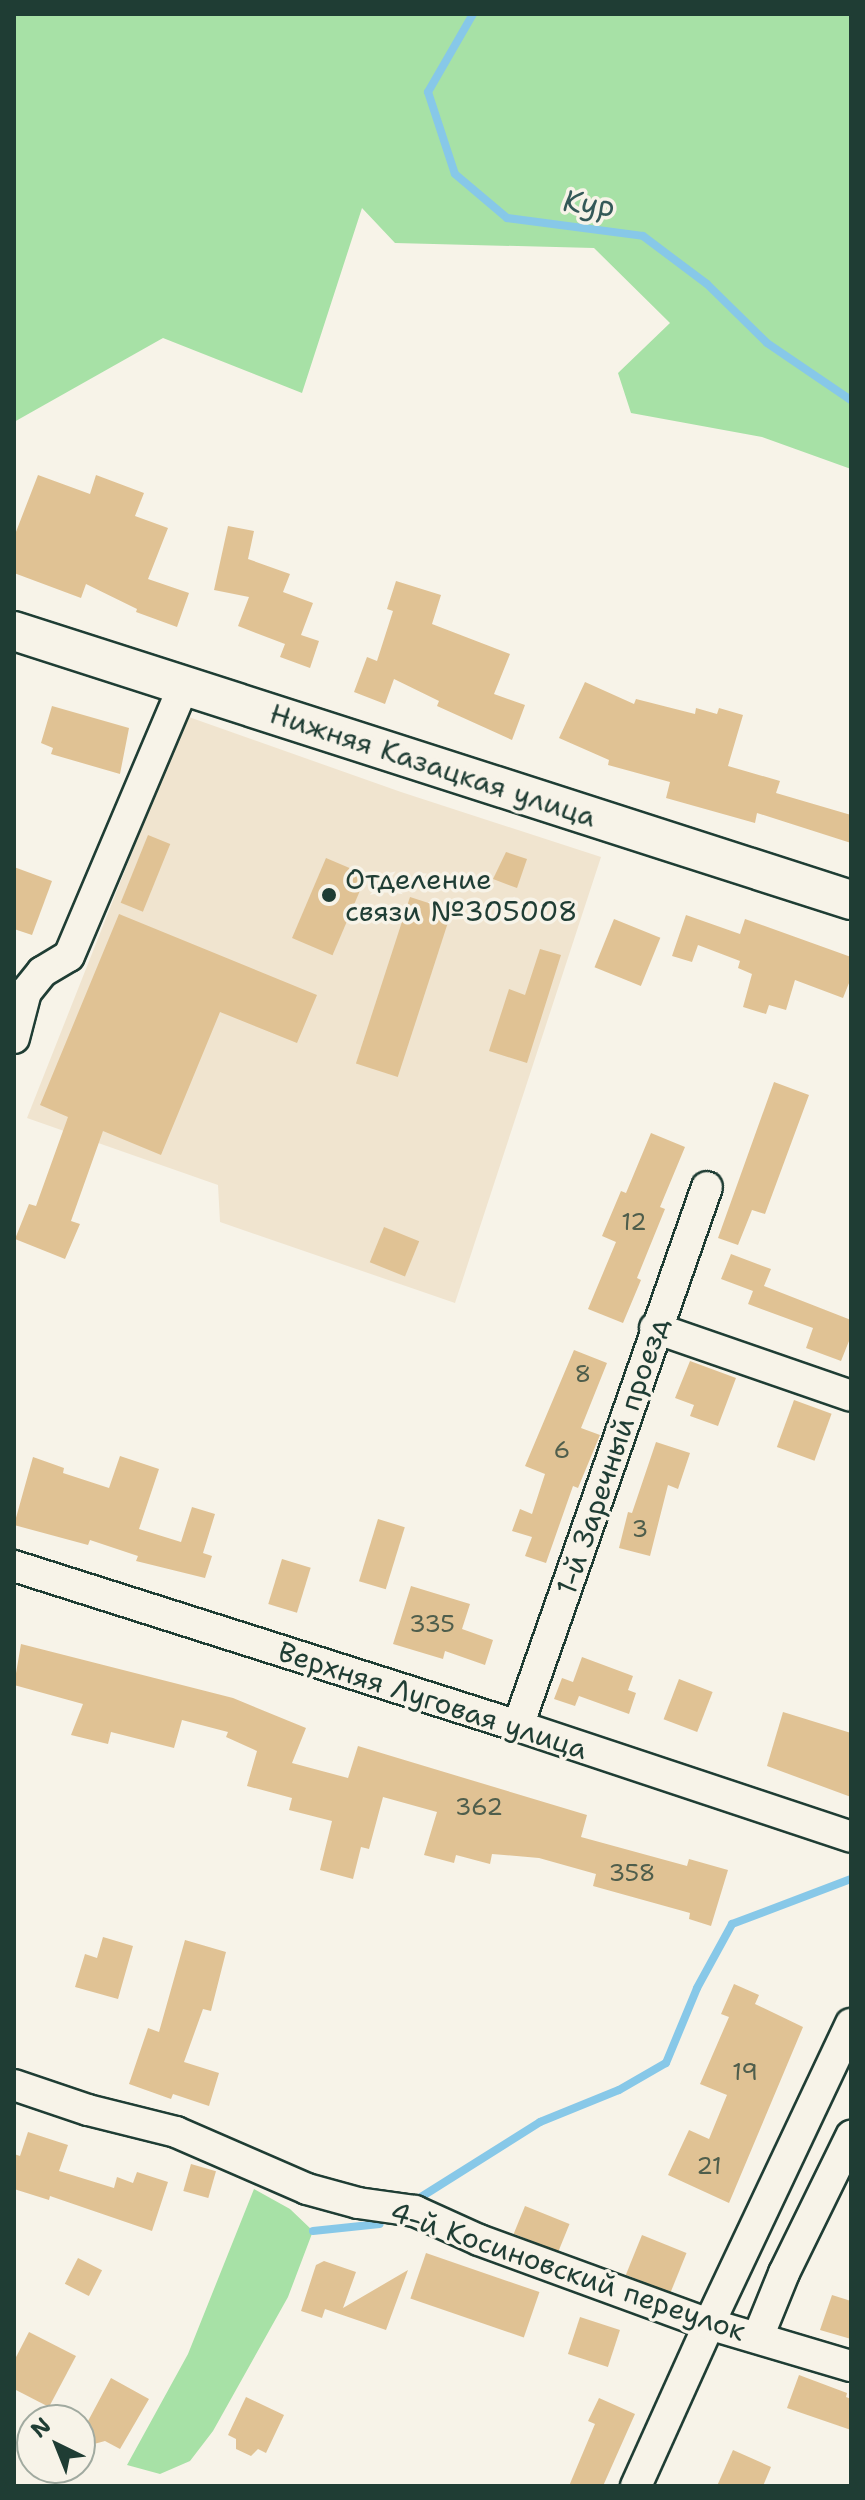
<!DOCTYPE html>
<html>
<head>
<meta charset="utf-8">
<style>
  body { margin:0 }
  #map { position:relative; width:865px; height:2500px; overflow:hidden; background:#f7f3e8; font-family:"Shantell Sans",sans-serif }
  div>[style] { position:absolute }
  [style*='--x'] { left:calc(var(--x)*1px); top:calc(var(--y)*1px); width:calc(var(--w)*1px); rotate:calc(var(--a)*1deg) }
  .built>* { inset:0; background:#f0e4cf }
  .green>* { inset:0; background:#a7e1a6 }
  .stream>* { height:8px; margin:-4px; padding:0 4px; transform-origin:4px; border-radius:4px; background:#87c8e8 }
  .building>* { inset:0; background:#e0c294; transform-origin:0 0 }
  .roads { filter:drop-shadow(2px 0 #1f3d34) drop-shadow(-2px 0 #1f3d34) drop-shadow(0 2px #1f3d34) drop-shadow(0 -2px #1f3d34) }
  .minor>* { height:30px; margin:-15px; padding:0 15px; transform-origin:15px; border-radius:15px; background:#f7f3e8 }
  .tertiary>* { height:38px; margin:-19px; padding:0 19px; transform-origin:19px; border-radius:19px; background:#f7f3e8 }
  .dots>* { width:22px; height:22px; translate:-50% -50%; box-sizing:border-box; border:4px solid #f7f3e8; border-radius:50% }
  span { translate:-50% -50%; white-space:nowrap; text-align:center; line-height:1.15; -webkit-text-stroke:7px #f7f3e8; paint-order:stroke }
  .number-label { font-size:24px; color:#4f5e4c }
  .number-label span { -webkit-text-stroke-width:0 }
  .street-label { font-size:28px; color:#1f3d34 }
  .poi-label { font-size:28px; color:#1f3d34 }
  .left { translate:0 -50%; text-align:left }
  .water-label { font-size:30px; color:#345958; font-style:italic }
  .frame { position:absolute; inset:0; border:16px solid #1f3d34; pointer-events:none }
  .north { position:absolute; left:16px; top:2404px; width:80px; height:80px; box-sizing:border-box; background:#f7f3e8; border:2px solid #a1aaa0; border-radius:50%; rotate:317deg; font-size:22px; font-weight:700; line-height:32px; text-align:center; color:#1f3d34 }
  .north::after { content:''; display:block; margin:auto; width:28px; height:36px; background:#1f3d34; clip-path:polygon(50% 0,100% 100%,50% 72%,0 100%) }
</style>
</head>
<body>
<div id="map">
  <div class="built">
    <i style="clip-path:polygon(186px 716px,401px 792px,601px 857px,455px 1303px,220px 1222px,218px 1185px,27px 1118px)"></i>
  </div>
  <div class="green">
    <i style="clip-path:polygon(14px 14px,851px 14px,851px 469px,762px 437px,631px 413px,618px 373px,670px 323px,594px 248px,395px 243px,362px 208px,302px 393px,163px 338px,14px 422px)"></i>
    <i style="clip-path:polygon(254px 2189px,290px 2209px,313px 2231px,288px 2297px,213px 2431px,190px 2461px,160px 2474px,127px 2465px,188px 2354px)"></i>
  </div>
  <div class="stream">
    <i style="--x:473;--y:14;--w:90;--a:120"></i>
    <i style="--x:428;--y:92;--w:86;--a:71.8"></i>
    <i style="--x:455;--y:174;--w:68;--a:40.2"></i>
    <i style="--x:507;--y:218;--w:137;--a:7.5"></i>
    <i style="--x:643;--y:236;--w:80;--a:36.9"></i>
    <i style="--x:707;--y:284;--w:84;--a:44.5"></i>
    <i style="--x:767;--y:343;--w:102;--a:34.2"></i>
    <i style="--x:421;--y:2197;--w:141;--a:-32.2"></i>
    <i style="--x:540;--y:2122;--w:85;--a:-22.1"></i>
    <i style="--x:619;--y:2090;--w:54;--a:-29.9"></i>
    <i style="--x:666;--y:2063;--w:81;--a:-67.5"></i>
    <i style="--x:697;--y:1988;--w:73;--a:-61.3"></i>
    <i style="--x:732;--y:1924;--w:127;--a:-20.7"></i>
    <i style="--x:313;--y:2231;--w:67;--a:-6"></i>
  </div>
  <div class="building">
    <i style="clip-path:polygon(38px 475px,90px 494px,96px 475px,144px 493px,135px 516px,168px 528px,148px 579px,189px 593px,177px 627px,136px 612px,137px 609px,86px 584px,81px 598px,14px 573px,14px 537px)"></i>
    <i style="clip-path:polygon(228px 526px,254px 531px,248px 559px,290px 574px,283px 592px,313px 603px,301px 635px,319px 641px,310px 668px,280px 657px,285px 644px,238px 626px,249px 597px,214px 590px)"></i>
    <i style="clip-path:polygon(396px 581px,441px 595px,432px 624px,510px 654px,494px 694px,525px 705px,512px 740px,437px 706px,439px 701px,394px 679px,385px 704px,354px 692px,367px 657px,377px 661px,393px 611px,387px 609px)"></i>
    <i style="clip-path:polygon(585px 682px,634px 704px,636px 699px,695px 714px,696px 708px,717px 714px,719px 708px,743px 715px,728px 766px,780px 781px,776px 793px,851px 815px,851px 843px,757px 813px,755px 823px,666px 798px,670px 782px,608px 765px,609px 760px,559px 738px)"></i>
    <i style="clip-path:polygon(52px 706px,129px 728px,120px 774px,51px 754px,53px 748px,41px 743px)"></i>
    <i style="left:148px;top:835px;width:24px;height:73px;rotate:22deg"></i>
    <i style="clip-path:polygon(506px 852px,527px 859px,517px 888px,493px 879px)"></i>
    <i style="left:326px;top:858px;width:44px;height:87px;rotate:23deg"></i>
    <i style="clip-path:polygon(14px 867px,52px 881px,32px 935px,14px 929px)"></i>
    <i style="left:410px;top:897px;width:44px;height:175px;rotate:18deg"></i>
    <i style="clip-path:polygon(119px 914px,317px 995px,297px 1043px,220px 1012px,161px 1155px,103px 1131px,71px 1221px,80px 1224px,65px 1259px,15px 1239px,29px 1204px,36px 1206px,68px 1117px,40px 1105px)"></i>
    <i style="clip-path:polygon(686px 915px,740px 934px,745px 919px,851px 957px,851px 978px,843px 998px,795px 980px,786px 1010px,769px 1005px,766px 1014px,743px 1007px,752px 974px,738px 968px,740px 961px,698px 945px,692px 962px,672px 956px)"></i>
    <i style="left:614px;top:919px;width:50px;height:52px;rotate:22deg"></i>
    <i style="clip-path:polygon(540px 949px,561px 955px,527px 1063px,489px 1051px,509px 989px,525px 995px)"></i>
    <i style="clip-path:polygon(774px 1082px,809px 1095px,765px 1214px,752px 1210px,738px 1245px,718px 1238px)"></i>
    <i style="clip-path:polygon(651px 1133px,685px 1147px,660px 1207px,665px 1209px,637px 1278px,641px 1280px,623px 1323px,588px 1309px,616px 1242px,602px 1236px,621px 1191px,626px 1193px)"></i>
    <i style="left:384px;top:1227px;width:38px;height:38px;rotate:22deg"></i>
    <i style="clip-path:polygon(731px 1254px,771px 1269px,764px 1286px,851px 1320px,851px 1336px,841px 1361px,806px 1348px,813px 1328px,748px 1304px,753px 1291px,721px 1279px)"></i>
    <i style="clip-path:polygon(574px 1350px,607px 1363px,581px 1428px,600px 1435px,578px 1488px,573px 1486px,546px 1563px,525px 1556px,532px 1537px,512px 1531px,520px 1509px,532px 1514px,545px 1474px,525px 1466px)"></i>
    <i style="clip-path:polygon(690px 1361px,736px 1378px,718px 1426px,690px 1416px,694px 1405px,675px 1398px)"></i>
    <i style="left:794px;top:1400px;width:40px;height:50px;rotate:20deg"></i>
    <i style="clip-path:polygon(656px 1442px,690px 1453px,678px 1489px,668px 1485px,650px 1556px,619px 1548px,628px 1512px,632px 1513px)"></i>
    <i style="clip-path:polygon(120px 1456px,159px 1469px,139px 1529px,181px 1542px,192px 1507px,215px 1514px,203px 1553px,212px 1556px,205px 1578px,136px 1561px,138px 1556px,90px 1540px,88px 1545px,14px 1525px,33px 1457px,64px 1468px,63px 1473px,109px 1488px)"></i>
    <i style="left:378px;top:1519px;width:28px;height:65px;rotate:17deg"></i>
    <i style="left:282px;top:1559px;width:30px;height:47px;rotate:17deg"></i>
    <i style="clip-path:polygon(411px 1586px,470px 1604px,462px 1629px,493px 1640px,485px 1665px,445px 1651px,443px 1659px,393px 1644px)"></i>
    <i style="clip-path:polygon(21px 1644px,233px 1698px,306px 1728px,292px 1763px,348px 1778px,358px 1746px,587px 1815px,581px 1837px,687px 1866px,689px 1859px,728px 1870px,711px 1926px,689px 1919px,690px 1913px,593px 1886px,596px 1874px,539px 1858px,492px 1854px,490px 1864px,456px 1855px,454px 1863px,424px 1855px,437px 1812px,383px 1797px,369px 1849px,361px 1847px,353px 1879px,320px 1870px,332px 1821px,289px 1810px,292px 1798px,247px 1786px,257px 1751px,226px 1737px,228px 1732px,182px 1720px,174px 1748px,111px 1732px,108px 1744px,71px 1735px,83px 1704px,14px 1685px)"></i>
    <i style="clip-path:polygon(582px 1657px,633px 1676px,628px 1690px,636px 1693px,629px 1714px,579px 1696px,575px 1706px,554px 1699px,562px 1678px,573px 1682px)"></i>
    <i style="left:679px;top:1679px;width:36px;height:43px;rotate:21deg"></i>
    <i style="clip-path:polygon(783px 1712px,851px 1733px,851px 1797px,767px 1766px)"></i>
    <i style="clip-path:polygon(103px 1937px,133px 1946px,118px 1999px,75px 1987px,85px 1954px,97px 1958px)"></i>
    <i style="clip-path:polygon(185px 1940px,226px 1952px,211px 2011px,203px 2009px,184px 2062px,219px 2073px,209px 2106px,173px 2094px,171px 2099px,129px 2084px,148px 2028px,159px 2032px)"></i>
    <i style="clip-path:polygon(734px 1984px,759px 1995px,755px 2004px,803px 2027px,729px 2203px,668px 2175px,689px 2130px,709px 2139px,727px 2095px,700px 2084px,729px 2017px,721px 2014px)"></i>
    <i style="clip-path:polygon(28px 2132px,68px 2145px,59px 2171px,114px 2188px,117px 2177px,133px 2183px,137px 2172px,168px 2182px,152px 2231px,50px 2196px,49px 2200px,14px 2189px,14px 2154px,20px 2156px)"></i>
    <i style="left:191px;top:2164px;width:26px;height:28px;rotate:16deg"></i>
    <i style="left:525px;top:2206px;width:48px;height:30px;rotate:22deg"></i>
    <i style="left:642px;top:2235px;width:48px;height:43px;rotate:22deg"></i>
    <i style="left:426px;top:2253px;width:120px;height:48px;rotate:19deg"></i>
    <i style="left:78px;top:2258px;width:27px;height:29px;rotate:27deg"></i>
    <i style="clip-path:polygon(324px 2261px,356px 2272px,343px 2308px,408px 2270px,386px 2330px,325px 2309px,322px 2318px,301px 2311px,316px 2265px)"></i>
    <i style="clip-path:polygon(832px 2295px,851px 2301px,851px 2339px,820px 2330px)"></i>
    <i style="left:580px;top:2317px;width:42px;height:39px;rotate:18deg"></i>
    <i style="clip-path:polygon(29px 2332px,76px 2356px,49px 2407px,14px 2389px,14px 2361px)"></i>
    <i style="clip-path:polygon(799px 2375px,847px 2393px,846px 2397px,851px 2399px,851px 2430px,787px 2408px)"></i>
    <i style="clip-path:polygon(111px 2378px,149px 2399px,120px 2449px,105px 2441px,94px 2444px,80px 2436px)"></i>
    <i style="clip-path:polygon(246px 2397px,284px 2415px,266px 2453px,258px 2449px,251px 2456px,236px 2449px,236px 2439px,228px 2435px)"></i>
    <i style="clip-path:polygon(599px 2398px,635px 2414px,603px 2486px,569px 2486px,595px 2424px,588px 2421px)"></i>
    <i style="clip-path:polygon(733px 2450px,771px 2467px,763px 2486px,717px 2486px)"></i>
  </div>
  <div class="roads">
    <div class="minor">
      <i style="--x:14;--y:1038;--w:48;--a:-75.4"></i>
      <i style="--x:26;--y:992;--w:26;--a:-51"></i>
      <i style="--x:42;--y:972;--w:31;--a:-31"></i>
      <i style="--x:69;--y:956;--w:294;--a:-67"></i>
      <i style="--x:655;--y:1328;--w:207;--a:19.1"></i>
      <i style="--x:14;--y:1566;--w:529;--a:17.61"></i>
      <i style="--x:518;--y:1726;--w:351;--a:18.4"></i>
      <i style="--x:518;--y:1726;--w:571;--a:-70.68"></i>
      <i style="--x:14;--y:2085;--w:78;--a:18.7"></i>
      <i style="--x:88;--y:2110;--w:91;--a:14"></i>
      <i style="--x:176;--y:2132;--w:143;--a:23.5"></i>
      <i style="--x:307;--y:2189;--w:53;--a:15.4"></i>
      <i style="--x:358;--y:2203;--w:58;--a:8"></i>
      <i style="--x:415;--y:2211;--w:70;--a:24.4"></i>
      <i style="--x:479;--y:2240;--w:245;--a:20.1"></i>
      <i style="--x:709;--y:2324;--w:148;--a:16.5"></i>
      <i style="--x:758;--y:2337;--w:69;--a:-67.9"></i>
      <i style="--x:784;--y:2273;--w:153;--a:-63.9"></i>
      <i style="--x:636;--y:2486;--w:178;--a:-65.7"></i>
      <i style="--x:709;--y:2324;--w:332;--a:-64.7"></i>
    </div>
    <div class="tertiary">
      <i style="--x:14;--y:631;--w:879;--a:17.82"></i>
    </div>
  </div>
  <div class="dots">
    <i style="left:329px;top:895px;background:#1f3d34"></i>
  </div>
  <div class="number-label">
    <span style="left:634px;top:1223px">12</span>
    <span style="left:583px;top:1375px">8</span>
    <span style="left:562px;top:1451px">6</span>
    <span style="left:640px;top:1530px">3</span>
    <span style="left:432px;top:1625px">335</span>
    <span style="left:479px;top:1808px">362</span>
    <span style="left:632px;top:1874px">358</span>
    <span style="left:745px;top:2073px">19</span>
    <span style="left:709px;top:2167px">21</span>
  </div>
  <div class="street-label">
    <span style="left:433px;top:765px;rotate:18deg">Нижняя Казацкая улица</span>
    <span style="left:612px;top:1456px;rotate:-71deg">1-й Заречный проезд</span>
    <span style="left:433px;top:1700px;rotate:18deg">Верхняя Луговая улица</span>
    <span style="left:568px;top:2271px;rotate:19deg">4-й Косиновский переулок</span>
  </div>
  <div class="poi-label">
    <span class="left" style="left:345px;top:895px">Отделение<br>связи №305008</span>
  </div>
  <div class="water-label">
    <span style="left:589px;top:204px;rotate:7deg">Кур</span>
  </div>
  <div class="frame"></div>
  <div class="north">N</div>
</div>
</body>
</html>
